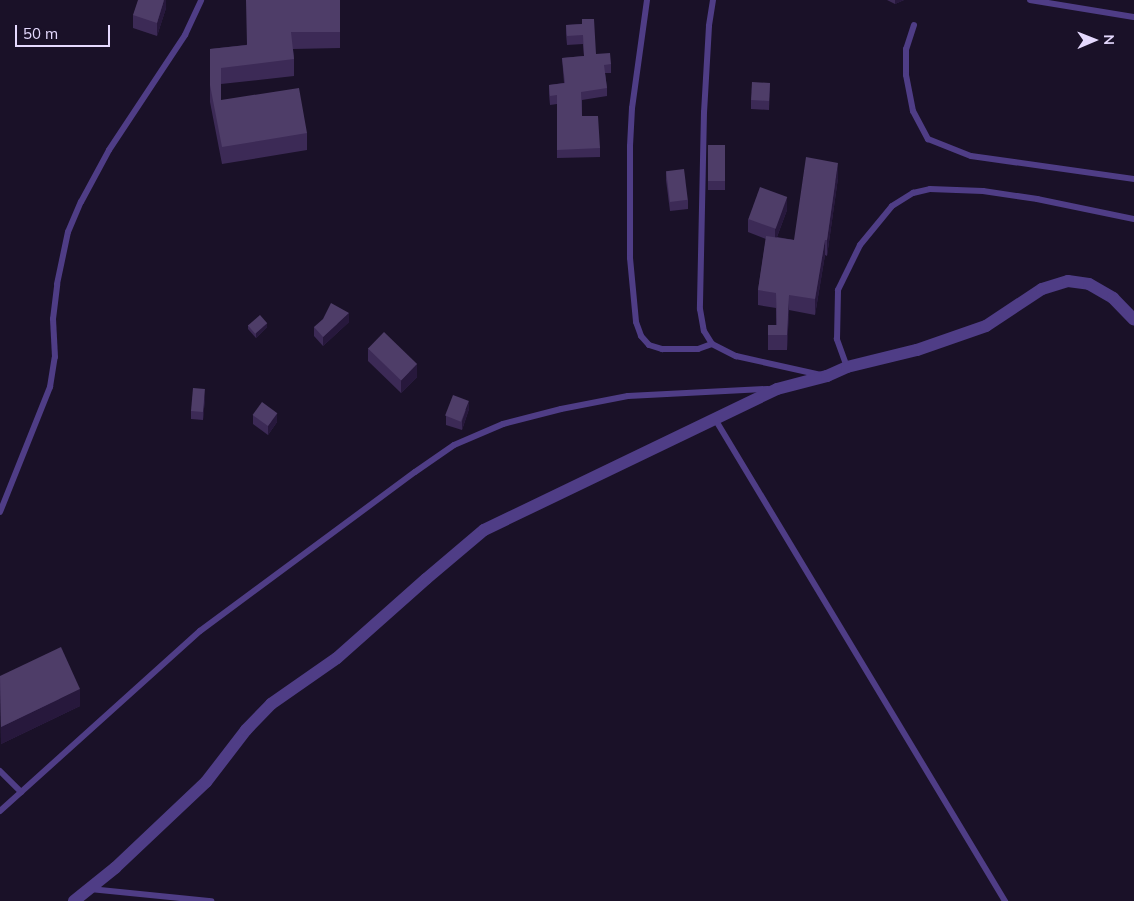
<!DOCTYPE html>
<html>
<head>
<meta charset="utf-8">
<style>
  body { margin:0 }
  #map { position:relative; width:1134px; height:901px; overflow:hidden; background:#1a1128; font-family:Mulish,sans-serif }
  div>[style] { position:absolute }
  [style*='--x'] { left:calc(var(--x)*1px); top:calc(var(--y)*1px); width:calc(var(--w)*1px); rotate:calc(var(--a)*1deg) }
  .service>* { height:6px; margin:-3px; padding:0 3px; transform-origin:3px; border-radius:3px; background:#4f3d86 }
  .minor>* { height:12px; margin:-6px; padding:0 6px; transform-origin:6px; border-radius:6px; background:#4f3d86 }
  .wall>* { inset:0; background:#3c2a56; transform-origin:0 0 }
  .shaded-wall>* { inset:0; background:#27183c }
  .building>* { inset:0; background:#4e3d68; transform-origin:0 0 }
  span { translate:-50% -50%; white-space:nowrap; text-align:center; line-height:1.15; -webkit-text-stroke:4px #1a1128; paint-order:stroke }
  .north { position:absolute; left:1069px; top:15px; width:50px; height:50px; -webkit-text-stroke:4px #1a1128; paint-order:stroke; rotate:89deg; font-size:14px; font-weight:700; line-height:20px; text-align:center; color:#e5d9fe }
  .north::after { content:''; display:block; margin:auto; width:18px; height:22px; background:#e5d9fe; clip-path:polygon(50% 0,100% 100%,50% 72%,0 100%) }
  .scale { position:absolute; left:15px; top:25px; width:95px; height:22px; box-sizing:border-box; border:2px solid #e5d9fe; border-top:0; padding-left:6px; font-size:15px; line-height:18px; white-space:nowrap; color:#e5d9fe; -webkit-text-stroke:4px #1a1128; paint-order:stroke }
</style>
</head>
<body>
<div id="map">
  <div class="service">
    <i style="--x:647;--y:0;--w:109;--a:97.9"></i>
    <i style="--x:632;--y:108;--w:38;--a:93"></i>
    <i style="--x:630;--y:146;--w:112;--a:90"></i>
    <i style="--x:630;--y:258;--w:64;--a:84.6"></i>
    <i style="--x:636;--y:322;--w:15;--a:70"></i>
    <i style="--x:641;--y:336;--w:12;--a:48"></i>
    <i style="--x:649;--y:345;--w:14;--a:17"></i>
    <i style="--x:662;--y:349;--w:36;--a:0"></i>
    <i style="--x:698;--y:349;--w:15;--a:-20"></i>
    <i style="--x:713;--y:0;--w:26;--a:99"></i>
    <i style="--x:709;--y:26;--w:86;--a:93.3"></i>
    <i style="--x:704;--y:112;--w:197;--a:91.2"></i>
    <i style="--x:700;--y:309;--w:22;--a:80"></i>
    <i style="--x:704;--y:331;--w:15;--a:58"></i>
    <i style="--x:712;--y:344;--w:27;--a:27"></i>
    <i style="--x:736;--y:356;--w:87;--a:12.6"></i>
    <i style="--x:1030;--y:0;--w:105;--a:9.3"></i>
    <i style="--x:914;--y:25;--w:25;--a:108"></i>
    <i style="--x:906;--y:49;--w:26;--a:90"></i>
    <i style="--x:906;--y:75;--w:37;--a:79"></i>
    <i style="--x:913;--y:111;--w:32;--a:62"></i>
    <i style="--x:928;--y:139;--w:46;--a:21.6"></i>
    <i style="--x:971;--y:156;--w:165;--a:8"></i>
    <i style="--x:847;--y:367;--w:30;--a:-110"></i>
    <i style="--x:837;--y:339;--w:49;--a:-88.8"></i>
    <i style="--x:838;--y:290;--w:50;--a:-63.9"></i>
    <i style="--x:860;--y:245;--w:50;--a:-50.6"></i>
    <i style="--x:892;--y:206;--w:25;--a:-32"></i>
    <i style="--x:913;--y:193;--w:17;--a:-13"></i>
    <i style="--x:930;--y:189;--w:53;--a:2.2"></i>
    <i style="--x:983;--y:191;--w:55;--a:8.4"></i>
    <i style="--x:1037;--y:199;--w:99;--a:11.7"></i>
    <i style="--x:715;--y:419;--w:563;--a:58.97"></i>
    <i style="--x:0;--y:512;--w:135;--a:-68.2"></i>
    <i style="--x:50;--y:387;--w:30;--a:-81"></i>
    <i style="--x:55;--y:357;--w:38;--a:-93"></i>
    <i style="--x:53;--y:319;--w:35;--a:-83"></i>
    <i style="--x:57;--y:284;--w:53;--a:-78.1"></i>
    <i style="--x:68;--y:232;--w:33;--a:-67"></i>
    <i style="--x:81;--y:202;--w:59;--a:-61.7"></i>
    <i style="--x:109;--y:150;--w:138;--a:-56.5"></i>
    <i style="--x:185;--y:35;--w:38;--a:-65"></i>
    <i style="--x:0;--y:771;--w:30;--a:45"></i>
    <i style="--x:0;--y:811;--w:269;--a:-42"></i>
    <i style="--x:200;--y:631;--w:267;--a:-36.5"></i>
    <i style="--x:415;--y:472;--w:47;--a:-34.7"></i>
    <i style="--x:454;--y:445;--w:53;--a:-23.2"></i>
    <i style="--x:503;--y:424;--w:60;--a:-14.5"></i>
    <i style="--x:561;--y:409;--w:68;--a:-11"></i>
    <i style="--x:628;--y:396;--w:140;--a:-2.9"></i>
    <i style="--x:90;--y:889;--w:122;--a:5.7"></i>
  </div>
  <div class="minor">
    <i style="--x:74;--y:901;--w:53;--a:-38.8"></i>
    <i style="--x:115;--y:868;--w:125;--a:-43.4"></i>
    <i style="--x:206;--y:782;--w:66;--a:-52.4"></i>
    <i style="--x:246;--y:730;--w:36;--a:-46"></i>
    <i style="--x:271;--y:704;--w:80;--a:-34.9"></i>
    <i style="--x:337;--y:658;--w:119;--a:-41.6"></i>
    <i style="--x:426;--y:579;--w:76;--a:-40.2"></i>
    <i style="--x:484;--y:530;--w:325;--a:-25.7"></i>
    <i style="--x:777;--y:389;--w:52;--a:-14.6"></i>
    <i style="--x:827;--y:376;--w:22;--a:-24"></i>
    <i style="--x:847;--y:367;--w:72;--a:-13.7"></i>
    <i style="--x:917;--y:350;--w:73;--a:-19.2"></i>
    <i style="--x:986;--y:326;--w:67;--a:-33.5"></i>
    <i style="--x:1042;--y:289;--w:27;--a:-17"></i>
    <i style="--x:1068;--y:281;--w:21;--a:8"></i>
    <i style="--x:1089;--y:284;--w:28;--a:30"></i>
    <i style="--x:1113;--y:298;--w:30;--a:46"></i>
  </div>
  <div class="wall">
    <i style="clip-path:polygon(166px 0,166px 8px,157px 36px,133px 28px,133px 15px)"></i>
    <i style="clip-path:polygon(340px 0,340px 48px,293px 49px,294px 59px,294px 76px,221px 84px,221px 100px,307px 133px,307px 150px,222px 164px,210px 102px,210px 49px,246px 45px)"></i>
    <i style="clip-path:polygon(887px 0,904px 0,895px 4px)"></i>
    <i style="clip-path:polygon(582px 24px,596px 54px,611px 64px,611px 73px,605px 73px,607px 88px,607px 96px,582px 100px,582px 116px,600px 148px,600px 157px,557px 158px,557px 104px,550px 105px,549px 94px,549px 85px,564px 83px,562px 58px,584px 56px,583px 44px,567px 45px,566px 34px,566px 25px)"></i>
    <i style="clip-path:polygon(770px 83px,769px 110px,751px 109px,751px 100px)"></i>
    <i style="left:725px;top:145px;width:45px;height:17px;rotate:90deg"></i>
    <i style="clip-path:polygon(666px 171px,688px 200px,688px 209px,670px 211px,666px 180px)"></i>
    <i style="clip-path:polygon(838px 178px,827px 256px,825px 255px,815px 315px,789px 310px,787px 350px,768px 350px,768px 325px,776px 325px,776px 308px,758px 305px,758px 290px,766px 239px,748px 232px,748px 219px,787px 210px,777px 237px,794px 240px)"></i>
    <i style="clip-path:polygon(349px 322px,323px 346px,314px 336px,314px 327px)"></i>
    <i style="clip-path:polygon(248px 325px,267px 327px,256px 338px,248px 329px)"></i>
    <i style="clip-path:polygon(368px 348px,417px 377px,401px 393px,368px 361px)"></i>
    <i style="clip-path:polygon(205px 398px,203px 420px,191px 419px,191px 411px)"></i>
    <i style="clip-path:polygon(469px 409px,462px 430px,446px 425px,446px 416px)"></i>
    <i style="clip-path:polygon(253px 415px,277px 422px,268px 435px,253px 424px)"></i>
    <i style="clip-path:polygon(0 676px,80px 706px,1px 744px)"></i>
  </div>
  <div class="shaded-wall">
    <i style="clip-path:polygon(164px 0,166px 0,166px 8px,157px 36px,157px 23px)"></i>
    <i style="clip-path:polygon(895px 0,904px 0,895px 4px)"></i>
    <i style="clip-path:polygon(838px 163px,838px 178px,827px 256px,827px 240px)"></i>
    <i style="clip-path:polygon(787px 197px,787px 210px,775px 242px,775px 229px)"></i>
    <i style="clip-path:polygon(825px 240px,825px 255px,815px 315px,815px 299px)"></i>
    <i style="clip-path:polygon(789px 295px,789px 310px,787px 350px,787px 335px)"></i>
    <i style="clip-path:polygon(349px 313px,349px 322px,323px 346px,323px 337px)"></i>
    <i style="clip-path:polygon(267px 323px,267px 327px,256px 338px,256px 333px)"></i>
    <i style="clip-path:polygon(417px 364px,417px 377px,401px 393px,401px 380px)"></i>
    <i style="clip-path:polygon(205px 389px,205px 398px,203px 420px,203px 411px)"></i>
    <i style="clip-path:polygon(469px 401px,469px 409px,462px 430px,462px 421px)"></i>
    <i style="clip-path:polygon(277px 413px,277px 422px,268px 435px,268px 426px)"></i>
    <i style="clip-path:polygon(80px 689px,80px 706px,1px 744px,1px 727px)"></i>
  </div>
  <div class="building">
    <i style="clip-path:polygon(138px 0,164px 0,157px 23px,133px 15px)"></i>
    <i style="clip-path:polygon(246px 0,340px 0,340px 32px,291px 32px,294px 59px,221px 68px,221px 100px,299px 88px,307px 133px,222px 147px,210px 85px,210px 49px,247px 45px)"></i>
    <i style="clip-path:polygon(582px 19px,594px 19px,596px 54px,610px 53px,611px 64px,604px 65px,607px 88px,581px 92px,582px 116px,598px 116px,600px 148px,557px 150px,557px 95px,550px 96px,549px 85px,565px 83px,562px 58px,584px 56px,583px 35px,567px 36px,566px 25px,582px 24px)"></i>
    <i style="left:752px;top:82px;width:18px;height:18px;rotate:3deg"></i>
    <i style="left:725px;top:145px;width:36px;height:17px;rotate:90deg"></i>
    <i style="clip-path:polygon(806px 157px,838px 163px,827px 240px,825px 240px,815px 299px,789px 295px,787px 335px,768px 335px,768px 325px,777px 325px,776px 293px,758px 290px,766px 236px,794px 240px)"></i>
    <i style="left:684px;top:169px;width:31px;height:18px;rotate:83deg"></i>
    <i style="left:760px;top:187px;width:29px;height:34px;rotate:20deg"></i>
    <i style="clip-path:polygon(331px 303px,349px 313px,323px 337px,314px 327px,323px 319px)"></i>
    <i style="left:260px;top:315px;width:11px;height:16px;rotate:49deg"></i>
    <i style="left:384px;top:332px;width:46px;height:23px;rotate:44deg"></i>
    <i style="left:193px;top:388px;width:12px;height:23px;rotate:5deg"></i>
    <i style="left:453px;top:395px;width:17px;height:22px;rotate:21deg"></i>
    <i style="left:262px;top:402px;width:19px;height:16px;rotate:36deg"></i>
    <i style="clip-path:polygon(61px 647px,80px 689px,1px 727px,0 676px)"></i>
  </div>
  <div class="north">N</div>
  <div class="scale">50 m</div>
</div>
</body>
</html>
